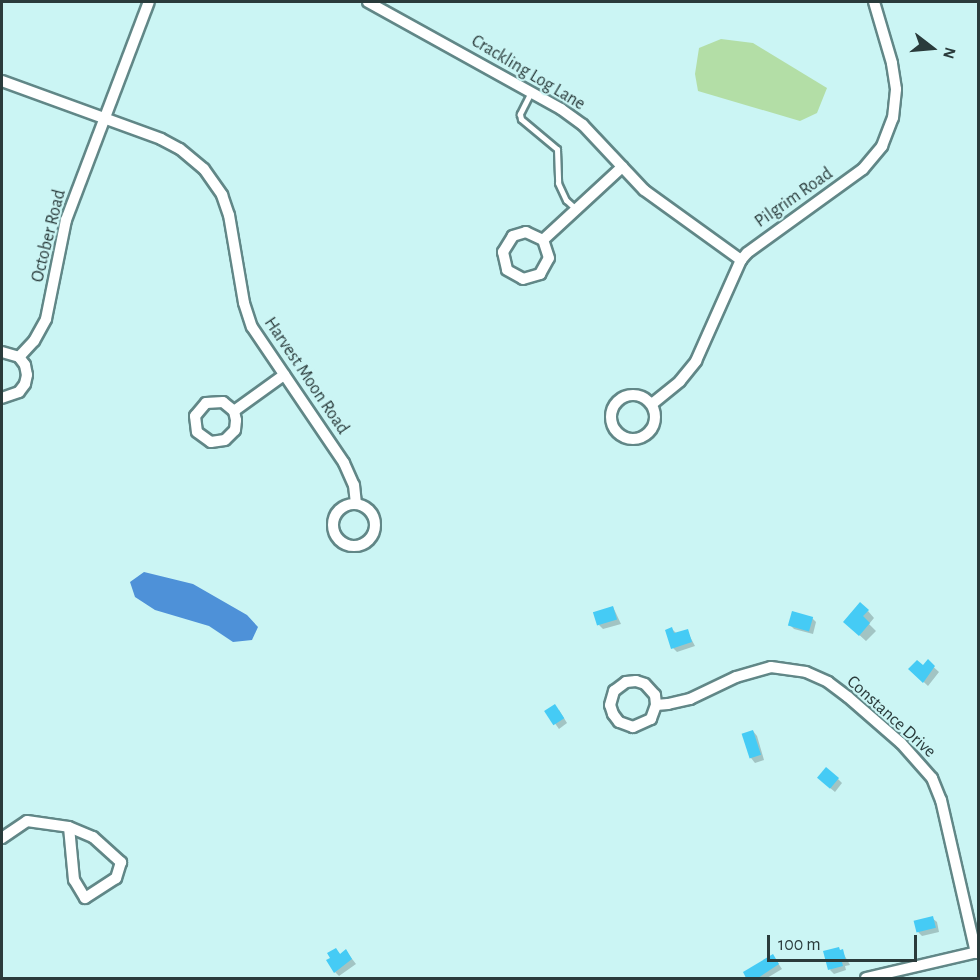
<!DOCTYPE html>
<html>
<head>
<meta charset="utf-8">
<style>
  body { margin:0 }
  #map { position:relative; width:980px; height:980px; overflow:hidden; background:#cbf5f4; font-family:"Alegreya Sans",sans-serif }
  div>[style] { position:absolute }
  [style*='--x'] { left:calc(var(--x)*1px); top:calc(var(--y)*1px); width:calc(var(--w)*1px); rotate:calc(var(--a)*1deg) }
  .green>* { inset:0; background:#b3dea6 }
  .water>* { inset:0; background:#4e91d8 }
  .shadow>* { inset:0; background:#0003 }
  .building>* { inset:0; background:#45cbf5; transform-origin:0 0 }
  .roads { filter:drop-shadow(2px 0 #618787) drop-shadow(-2px 0 #618787) drop-shadow(0 2px #618787) drop-shadow(0 -2px #618787) }
  .service>* { height:5px; margin:-2.5px; padding:0 2.5px; transform-origin:2.5px; border-radius:2.5px; background:#fff }
  .minor>* { height:10px; margin:-5px; padding:0 5px; transform-origin:5px; border-radius:5px; background:#fff }
  .minor>.ring { margin:-5px; padding:0; box-sizing:content-box; background:none; border:10px solid #fff; border-radius:50% }
  span { translate:-50% -50%; white-space:nowrap; text-align:center; line-height:1.15; -webkit-text-stroke:4.5px #cbf5f4; paint-order:stroke }
  .street-label { font-size:18px; color:#2a3b3b }
  .frame { position:absolute; inset:0; border:3px solid #2a3b3b; pointer-events:none }
  .north { position:absolute; left:902px; top:18px; width:60px; height:60px; -webkit-text-stroke:4px #cbf5f4; paint-order:stroke; rotate:106deg; font-size:16px; font-weight:700; line-height:24px; text-align:center; color:#2a3b3b }
  .north::after { content:''; display:block; margin:auto; width:21px; height:27px; background:#2a3b3b; clip-path:polygon(50% 0,100% 100%,50% 72%,0 100%) }
  .scale { position:absolute; left:767px; top:935px; width:150px; height:27px; box-sizing:border-box; border:3px solid #2a3b3b; border-top:0; padding-left:8px; font-size:18px; line-height:21px; white-space:nowrap; color:#2a3b3b; -webkit-text-stroke:4px #cbf5f4; paint-order:stroke }
</style>
</head>
<body>
<div id="map">
  <div class="green">
    <i style="clip-path:polygon(721px 39px,753px 43px,827px 88px,817px 113px,800px 121px,698px 91px,695px 74px,699px 48px)"></i>
  </div>
  <div class="water">
    <i style="clip-path:polygon(144px 572px,193px 584px,247px 615px,258px 627px,252px 640px,233px 642px,209px 626px,155px 610px,135px 597px,130px 582px)"></i>
  </div>
  <div class="shadow">
    <i style="clip-path:polygon(613px 607px,621px 624px,603px 629px,599px 625px)"></i>
    <i style="clip-path:polygon(868px 611px,874px 618px,869px 624px,876px 631px,866px 641px,845px 622px)"></i>
    <i style="clip-path:polygon(812px 618px,816px 622px,813px 634px,794px 629px,790px 625px)"></i>
    <i style="clip-path:polygon(672px 629px,677px 634px,687px 631px,695px 646px,677px 652px,673px 648px)"></i>
    <i style="clip-path:polygon(928px 662px,939px 672px,928px 686px,910px 669px,923px 667px)"></i>
    <i style="clip-path:polygon(559px 710px,567px 723px,559px 729px,546px 711px)"></i>
    <i style="clip-path:polygon(753px 731px,757px 736px,764px 760px,755px 763px,751px 758px)"></i>
    <i style="clip-path:polygon(838px 779px,842px 783px,835px 792px,823px 782px)"></i>
    <i style="clip-path:polygon(932px 918px,937px 922px,939px 932px,922px 936px,918px 932px)"></i>
    <i style="clip-path:polygon(336px 950px,341px 955px,346px 951px,356px 964px,339px 976px,335px 972px,332px 959px)"></i>
    <i style="clip-path:polygon(842px 951px,850px 965px,845px 966px,846px 970px,834px 974px,830px 970px)"></i>
    <i style="clip-path:polygon(773px 956px,782px 969px,767px 978px,748px 978px,745px 973px)"></i>
  </div>
  <div class="building">
    <i style="clip-path:polygon(860px 602px,869px 610px,863px 616px,870px 623px,859px 636px,843px 622px)"></i>
    <i style="left:613px;top:606px;width:14px;height:21px;rotate:73deg"></i>
    <i style="left:792px;top:611px;width:22px;height:15px;rotate:16deg"></i>
    <i style="clip-path:polygon(672px 627px,674px 633px,688px 629px,692px 642px,671px 649px,665px 630px)"></i>
    <i style="clip-path:polygon(928px 659px,935px 666px,923px 683px,908px 669px,917px 660px,923px 665px)"></i>
    <i style="left:555px;top:704px;width:17px;height:13px;rotate:57deg"></i>
    <i style="left:753px;top:730px;width:26px;height:12px;rotate:72deg"></i>
    <i style="left:826px;top:767px;width:17px;height:14px;rotate:40deg"></i>
    <i style="left:933px;top:916px;width:12px;height:20px;rotate:76deg"></i>
    <i style="clip-path:polygon(839px 947px,840px 950px,843px 949px,846px 961px,842px 962px,843px 966px,828px 970px,823px 951px)"></i>
    <i style="clip-path:polygon(336px 948px,340px 954px,346px 949px,352px 959px,334px 973px,326px 960px,330px 958px,327px 953px)"></i>
    <i style="clip-path:polygon(773px 954px,779px 964px,758px 978px,746px 978px,743px 972px)"></i>
  </div>
  <div class="roads">
    <div class="service">
      <i style="--x:531;--y:92;--w:25;--a:117"></i>
      <i style="--x:520;--y:114;--w:5;--a:79"></i>
      <i style="--x:521;--y:119;--w:47;--a:39.8"></i>
      <i style="--x:557;--y:149;--w:34;--a:88"></i>
      <i style="--x:558;--y:183;--w:19;--a:65"></i>
      <i style="--x:566;--y:200;--w:15;--a:42"></i>
    </div>
    <div class="minor">
      <i style="--x:368;--y:2;--w:221;--a:29"></i>
      <i style="--x:561;--y:109;--w:27;--a:36"></i>
      <i style="--x:583;--y:125;--w:89;--a:46.8"></i>
      <i style="--x:644;--y:190;--w:120;--a:35.8"></i>
      <i style="--x:2;--y:81;--w:169;--a:20"></i>
      <i style="--x:161;--y:139;--w:21;--a:28"></i>
      <i style="--x:180;--y:149;--w:31;--a:40"></i>
      <i style="--x:204;--y:169;--w:32;--a:55"></i>
      <i style="--x:222;--y:195;--w:21;--a:71"></i>
      <i style="--x:229;--y:215;--w:89;--a:80.3"></i>
      <i style="--x:244;--y:303;--w:25;--a:72"></i>
      <i style="--x:252;--y:327;--w:164;--a:55.9"></i>
      <i style="--x:344;--y:463;--w:24;--a:66"></i>
      <i style="--x:354;--y:485;--w:19;--a:84"></i>
      <i style="--x:543;--y:240;--w:19;--a:-155"></i>
      <i style="--x:526;--y:232;--w:14;--a:163"></i>
      <i style="--x:513;--y:236;--w:19;--a:122"></i>
      <i style="--x:503;--y:252;--w:18;--a:77"></i>
      <i style="--x:507;--y:270;--w:18;--a:29"></i>
      <i style="--x:523;--y:279;--w:18;--a:-16"></i>
      <i style="--x:540;--y:274;--w:18;--a:-61"></i>
      <i style="--x:549;--y:258;--w:19;--a:-108"></i>
      <i style="--x:543;--y:240;--w:108;--a:-42.7"></i>
      <i style="--x:2;--y:352;--w:18;--a:16"></i>
      <i style="--x:19;--y:357;--w:10;--a:53"></i>
      <i style="--x:25;--y:365;--w:10;--a:79"></i>
      <i style="--x:27;--y:375;--w:9;--a:103"></i>
      <i style="--x:25;--y:384;--w:10;--a:127"></i>
      <i style="--x:19;--y:392;--w:18;--a:161"></i>
      <i style="--x:19;--y:357;--w:22;--a:-47"></i>
      <i style="--x:34;--y:341;--w:25;--a:-61"></i>
      <i style="--x:46;--y:319;--w:101;--a:-78.6"></i>
      <i style="--x:66;--y:220;--w:233;--a:-69.2"></i>
      <i class="ring" style="left:611px;top:395px;width:34px;height:34px"></i>
      <i style="--x:652;--y:404;--w:36;--a:-39"></i>
      <i style="--x:680;--y:381;--w:26;--a:-51"></i>
      <i style="--x:696;--y:361;--w:111;--a:-66"></i>
      <i style="--x:741;--y:260;--w:9;--a:-49"></i>
      <i style="--x:747;--y:253;--w:143;--a:-35.9"></i>
      <i style="--x:863;--y:169;--w:30;--a:-50"></i>
      <i style="--x:882;--y:146;--w:30;--a:-69"></i>
      <i style="--x:893;--y:118;--w:29;--a:-84"></i>
      <i style="--x:896;--y:89;--w:26;--a:-99"></i>
      <i style="--x:892;--y:63;--w:64;--a:-106.4"></i>
      <i style="--x:234;--y:411;--w:14;--a:-141"></i>
      <i style="--x:223;--y:402;--w:17;--a:177"></i>
      <i style="--x:206;--y:403;--w:17;--a:130"></i>
      <i style="--x:195;--y:416;--w:16;--a:83"></i>
      <i style="--x:197;--y:432;--w:17;--a:36"></i>
      <i style="--x:211;--y:442;--w:14;--a:-8"></i>
      <i style="--x:225;--y:440;--w:14;--a:-45"></i>
      <i style="--x:235;--y:430;--w:10;--a:-84"></i>
      <i style="--x:236;--y:420;--w:9;--a:-103"></i>
      <i style="--x:234;--y:411;--w:62;--a:-35.8"></i>
      <i class="ring" style="left:333px;top:504px;width:32px;height:32px"></i>
      <i style="--x:656;--y:705;--w:15;--a:110"></i>
      <i style="--x:651;--y:719;--w:20;--a:156"></i>
      <i style="--x:633;--y:727;--w:15;--a:-160"></i>
      <i style="--x:619;--y:722;--w:10;--a:-127"></i>
      <i style="--x:613;--y:714;--w:9;--a:-108"></i>
      <i style="--x:610;--y:705;--w:15;--a:-74"></i>
      <i style="--x:614;--y:691;--w:15;--a:-37"></i>
      <i style="--x:626;--y:682;--w:10;--a:-6"></i>
      <i style="--x:636;--y:681;--w:9;--a:18"></i>
      <i style="--x:645;--y:684;--w:15;--a:48"></i>
      <i style="--x:655;--y:695;--w:10;--a:84"></i>
      <i style="--x:656;--y:705;--w:12;--a:-5"></i>
      <i style="--x:668;--y:704;--w:23;--a:-13"></i>
      <i style="--x:690;--y:699;--w:51;--a:-25.6"></i>
      <i style="--x:736;--y:677;--w:36;--a:-16"></i>
      <i style="--x:771;--y:667;--w:35;--a:8"></i>
      <i style="--x:806;--y:672;--w:24;--a:24"></i>
      <i style="--x:828;--y:682;--w:25;--a:37"></i>
      <i style="--x:848;--y:697;--w:70;--a:41"></i>
      <i style="--x:901;--y:743;--w:47;--a:48.5"></i>
      <i style="--x:932;--y:778;--w:24;--a:68"></i>
      <i style="--x:941;--y:800;--w:157;--a:77.1"></i>
      <i style="--x:2;--y:838;--w:30;--a:-34"></i>
      <i style="--x:27;--y:821;--w:42;--a:8.1"></i>
      <i style="--x:69;--y:827;--w:26;--a:23"></i>
      <i style="--x:93;--y:837;--w:38;--a:42"></i>
      <i style="--x:121;--y:862;--w:17;--a:107"></i>
      <i style="--x:116;--y:878;--w:37;--a:147"></i>
      <i style="--x:85;--y:898;--w:21;--a:-121"></i>
      <i style="--x:74;--y:880;--w:53;--a:-95.4"></i>
      <i style="--x:866;--y:978;--w:115;--a:-13.1"></i>
    </div>
  </div>
  <div class="street-label">
    <span style="left:528px;top:73px;rotate:31deg">Crackling Log Lane</span>
    <span style="left:794px;top:198px;rotate:-35deg">Pilgrim Road</span>
    <span style="left:49px;top:236px;rotate:-76deg">October Road</span>
    <span style="left:306px;top:376px;rotate:56deg">Harvest Moon Road</span>
    <span style="left:891px;top:717px;rotate:42deg">Constance Drive</span>
  </div>
  <div class="frame"></div>
  <div class="north">N</div>
  <div class="scale">100 m</div>
</div>
</body>
</html>
